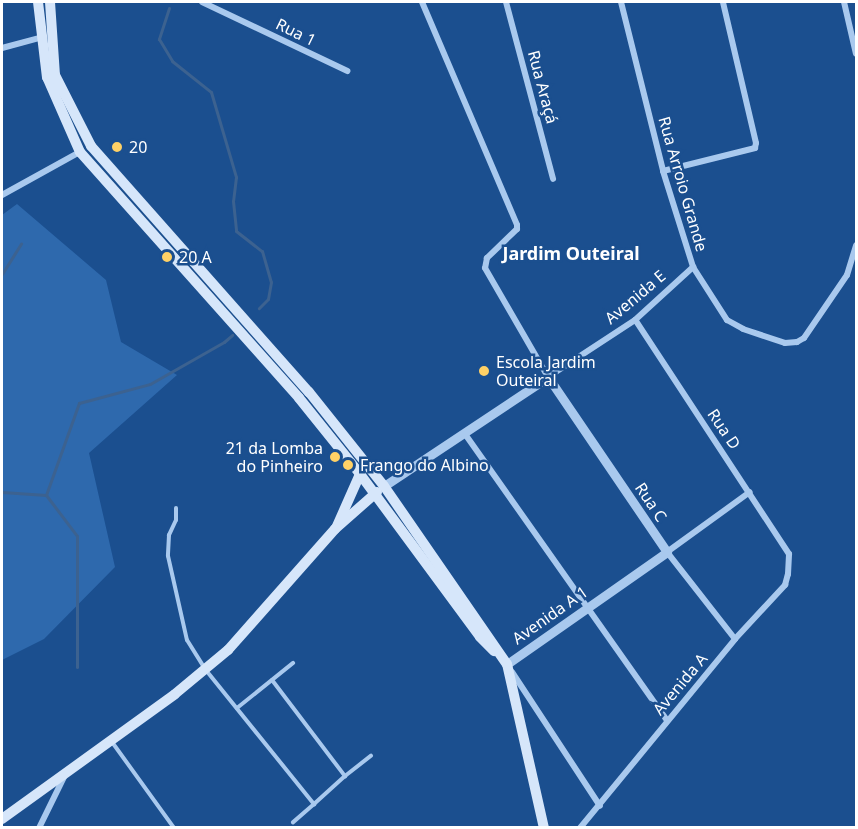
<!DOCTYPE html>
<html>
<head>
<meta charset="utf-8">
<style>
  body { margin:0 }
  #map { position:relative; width:858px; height:829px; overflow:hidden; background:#1b4f8f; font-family:"Noto Sans",sans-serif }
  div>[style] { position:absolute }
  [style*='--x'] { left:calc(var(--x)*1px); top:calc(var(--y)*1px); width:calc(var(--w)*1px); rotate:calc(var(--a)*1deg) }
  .green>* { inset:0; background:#2e69ad }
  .stream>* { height:3px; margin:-1.5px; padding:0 1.5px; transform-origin:1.5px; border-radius:1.5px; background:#3c6290 }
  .service>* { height:4px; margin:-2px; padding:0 2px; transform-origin:2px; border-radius:2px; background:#a9c9ee }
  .minor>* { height:6px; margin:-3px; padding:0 3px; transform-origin:3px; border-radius:3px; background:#a9c9ee }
  .tertiary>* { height:9px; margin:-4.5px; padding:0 4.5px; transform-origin:4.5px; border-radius:4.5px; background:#a9c9ee }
  .secondary>* { height:10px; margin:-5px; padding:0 5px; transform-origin:5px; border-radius:5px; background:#d6e6fa }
  .dots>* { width:16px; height:16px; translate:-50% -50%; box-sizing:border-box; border:3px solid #1b4f8f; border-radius:50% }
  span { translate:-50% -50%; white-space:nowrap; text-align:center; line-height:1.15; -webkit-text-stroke:5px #1b4f8f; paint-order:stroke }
  .street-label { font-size:16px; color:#fff }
  .poi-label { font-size:16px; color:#fff }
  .left { translate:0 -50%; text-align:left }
  .right { translate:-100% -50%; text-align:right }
  .neighbourhood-label { font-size:18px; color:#fff; font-weight:700 }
  .frame { position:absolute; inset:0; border:3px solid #fff; pointer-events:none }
</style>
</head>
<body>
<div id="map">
  <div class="green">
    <i style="clip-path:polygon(17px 204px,106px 280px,121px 342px,177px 375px,89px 453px,115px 567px,44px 639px,2px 660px,2px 215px)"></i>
  </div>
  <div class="stream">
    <i style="--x:169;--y:8;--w:33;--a:108"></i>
    <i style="--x:159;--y:39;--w:26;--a:59"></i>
    <i style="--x:172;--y:61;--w:50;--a:38.5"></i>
    <i style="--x:211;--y:92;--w:89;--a:73.6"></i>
    <i style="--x:236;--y:177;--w:24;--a:97"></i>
    <i style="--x:233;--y:201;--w:30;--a:84"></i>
    <i style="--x:236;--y:231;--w:33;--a:38"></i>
    <i style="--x:262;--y:251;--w:32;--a:74"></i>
    <i style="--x:271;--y:282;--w:17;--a:100"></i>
    <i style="--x:268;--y:299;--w:13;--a:135"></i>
    <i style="--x:2;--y:274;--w:36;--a:-58"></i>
    <i style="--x:2;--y:492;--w:44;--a:3.9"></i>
    <i style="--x:46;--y:495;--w:51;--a:52.9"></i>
    <i style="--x:77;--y:536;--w:131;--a:90"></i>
    <i style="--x:46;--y:495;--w:98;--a:-70.3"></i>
    <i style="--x:79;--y:403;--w:73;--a:-15"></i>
    <i style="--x:150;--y:384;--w:85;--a:-29.6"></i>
    <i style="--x:224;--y:342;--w:11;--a:-41"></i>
  </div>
  <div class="service">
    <i style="--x:176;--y:508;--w:12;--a:90"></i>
    <i style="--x:176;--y:520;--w:17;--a:115"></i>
    <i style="--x:169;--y:535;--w:21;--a:93"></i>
    <i style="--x:168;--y:556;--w:86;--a:77.3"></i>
    <i style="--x:187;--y:640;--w:34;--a:58"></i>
    <i style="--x:205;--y:669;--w:174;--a:51.1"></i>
    <i style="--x:314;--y:804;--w:28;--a:139"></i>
    <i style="--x:272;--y:680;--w:121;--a:52.8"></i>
    <i style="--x:345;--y:776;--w:33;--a:-38"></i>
    <i style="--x:237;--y:708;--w:72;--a:-38.8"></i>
    <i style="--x:112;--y:742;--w:106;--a:54.2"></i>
    <i style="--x:314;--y:804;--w:42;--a:-42.1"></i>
  </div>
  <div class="minor">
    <i style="--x:202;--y:2;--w:161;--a:25.4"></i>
    <i style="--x:422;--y:2;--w:242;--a:66.9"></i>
    <i style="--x:517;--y:225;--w:4;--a:90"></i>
    <i style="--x:517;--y:229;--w:42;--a:136"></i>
    <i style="--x:487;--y:258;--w:10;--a:101"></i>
    <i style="--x:485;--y:268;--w:126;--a:60"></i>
    <i style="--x:548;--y:377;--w:104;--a:-33.2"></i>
    <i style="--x:635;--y:320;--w:79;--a:-42.4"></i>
    <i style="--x:506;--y:2;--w:183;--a:75.1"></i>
    <i style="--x:621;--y:2;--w:174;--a:76"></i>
    <i style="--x:663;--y:171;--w:101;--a:72.6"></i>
    <i style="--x:693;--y:267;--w:63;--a:57.3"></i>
    <i style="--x:727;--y:320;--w:18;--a:29"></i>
    <i style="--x:743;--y:329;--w:44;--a:18.4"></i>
    <i style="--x:785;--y:343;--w:12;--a:-5"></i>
    <i style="--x:797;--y:342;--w:8;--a:-30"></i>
    <i style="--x:804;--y:338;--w:76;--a:-55.7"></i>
    <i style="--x:847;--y:275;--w:31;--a:-73"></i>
    <i style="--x:844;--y:2;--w:53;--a:77"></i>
    <i style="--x:2;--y:48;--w:39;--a:-15"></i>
    <i style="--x:663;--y:171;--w:95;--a:-14"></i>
    <i style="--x:755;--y:148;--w:5;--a:-79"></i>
    <i style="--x:756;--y:143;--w:145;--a:-103.2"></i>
    <i style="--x:2;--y:195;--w:89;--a:-28.9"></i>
    <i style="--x:465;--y:434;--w:350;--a:54.8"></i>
    <i style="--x:735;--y:639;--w:110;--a:-128"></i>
    <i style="--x:667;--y:552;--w:102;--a:-35.9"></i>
    <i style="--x:512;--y:672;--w:160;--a:56.7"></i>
    <i style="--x:39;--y:828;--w:57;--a:-63.9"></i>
    <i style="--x:580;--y:828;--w:244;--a:-50.6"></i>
    <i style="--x:735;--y:639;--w:74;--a:-47.2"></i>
    <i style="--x:785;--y:585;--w:11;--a:-75"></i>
    <i style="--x:788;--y:574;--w:20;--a:-87"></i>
    <i style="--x:789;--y:554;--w:280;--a:-123.3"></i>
  </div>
  <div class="tertiary">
    <i style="--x:384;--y:486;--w:197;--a:-33.6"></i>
    <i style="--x:548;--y:377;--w:212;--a:55.8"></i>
    <i style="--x:667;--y:552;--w:195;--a:145"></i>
  </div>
  <div class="secondary">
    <i style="--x:38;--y:2;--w:76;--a:83.2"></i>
    <i style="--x:47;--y:77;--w:82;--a:66.3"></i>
    <i style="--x:80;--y:152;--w:329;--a:48.3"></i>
    <i style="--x:299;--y:398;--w:97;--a:51.2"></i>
    <i style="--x:360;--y:474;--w:202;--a:53.6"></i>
    <i style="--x:480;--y:637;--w:20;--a:45"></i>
    <i style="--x:50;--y:2;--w:73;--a:86.1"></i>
    <i style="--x:55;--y:75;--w:80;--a:63.1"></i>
    <i style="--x:91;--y:146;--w:329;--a:48.5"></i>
    <i style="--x:309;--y:392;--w:120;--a:51.4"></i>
    <i style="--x:384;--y:486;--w:216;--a:55.4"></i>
    <i style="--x:507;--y:664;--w:168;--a:77.3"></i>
    <i style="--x:337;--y:526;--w:57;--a:-66.1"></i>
    <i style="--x:2;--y:819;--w:213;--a:-35.8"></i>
    <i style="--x:175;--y:694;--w:69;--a:-39.7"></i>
    <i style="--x:228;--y:650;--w:162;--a:-48.5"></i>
    <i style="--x:335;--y:529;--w:56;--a:-41.4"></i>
  </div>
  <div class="dots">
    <i style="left:117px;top:147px;background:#ffd166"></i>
    <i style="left:167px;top:257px;background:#ffd166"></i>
    <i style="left:484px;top:371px;background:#ffd166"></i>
    <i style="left:335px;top:457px;background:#ffd166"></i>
    <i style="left:348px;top:465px;background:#ffd166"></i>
  </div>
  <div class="street-label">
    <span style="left:296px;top:32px;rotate:26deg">Rua 1</span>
    <span style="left:543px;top:87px;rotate:75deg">Rua Araçá</span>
    <span style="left:683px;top:184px;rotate:74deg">Rua Arroio Grande</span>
    <span style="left:635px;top:297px;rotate:-40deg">Avenida E</span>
    <span style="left:724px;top:429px;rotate:56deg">Rua D</span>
    <span style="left:651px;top:502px;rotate:56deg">Rua C</span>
    <span style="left:550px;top:615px;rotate:-35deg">Avenida A 1</span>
    <span style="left:680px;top:684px;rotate:-50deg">Avenida A</span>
  </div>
  <div class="poi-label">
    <span class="left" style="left:129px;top:147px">20</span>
    <span class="left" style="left:179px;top:257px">20 A</span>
    <span class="left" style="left:496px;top:371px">Escola Jardim<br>Outeiral</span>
    <span class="right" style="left:323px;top:457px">21 da Lomba<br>do Pinheiro</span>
    <span class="left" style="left:360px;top:465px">Frango do Albino</span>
  </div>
  <div class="neighbourhood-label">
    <span style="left:571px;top:253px">Jardim Outeiral</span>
  </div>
  <div class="frame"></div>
</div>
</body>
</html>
